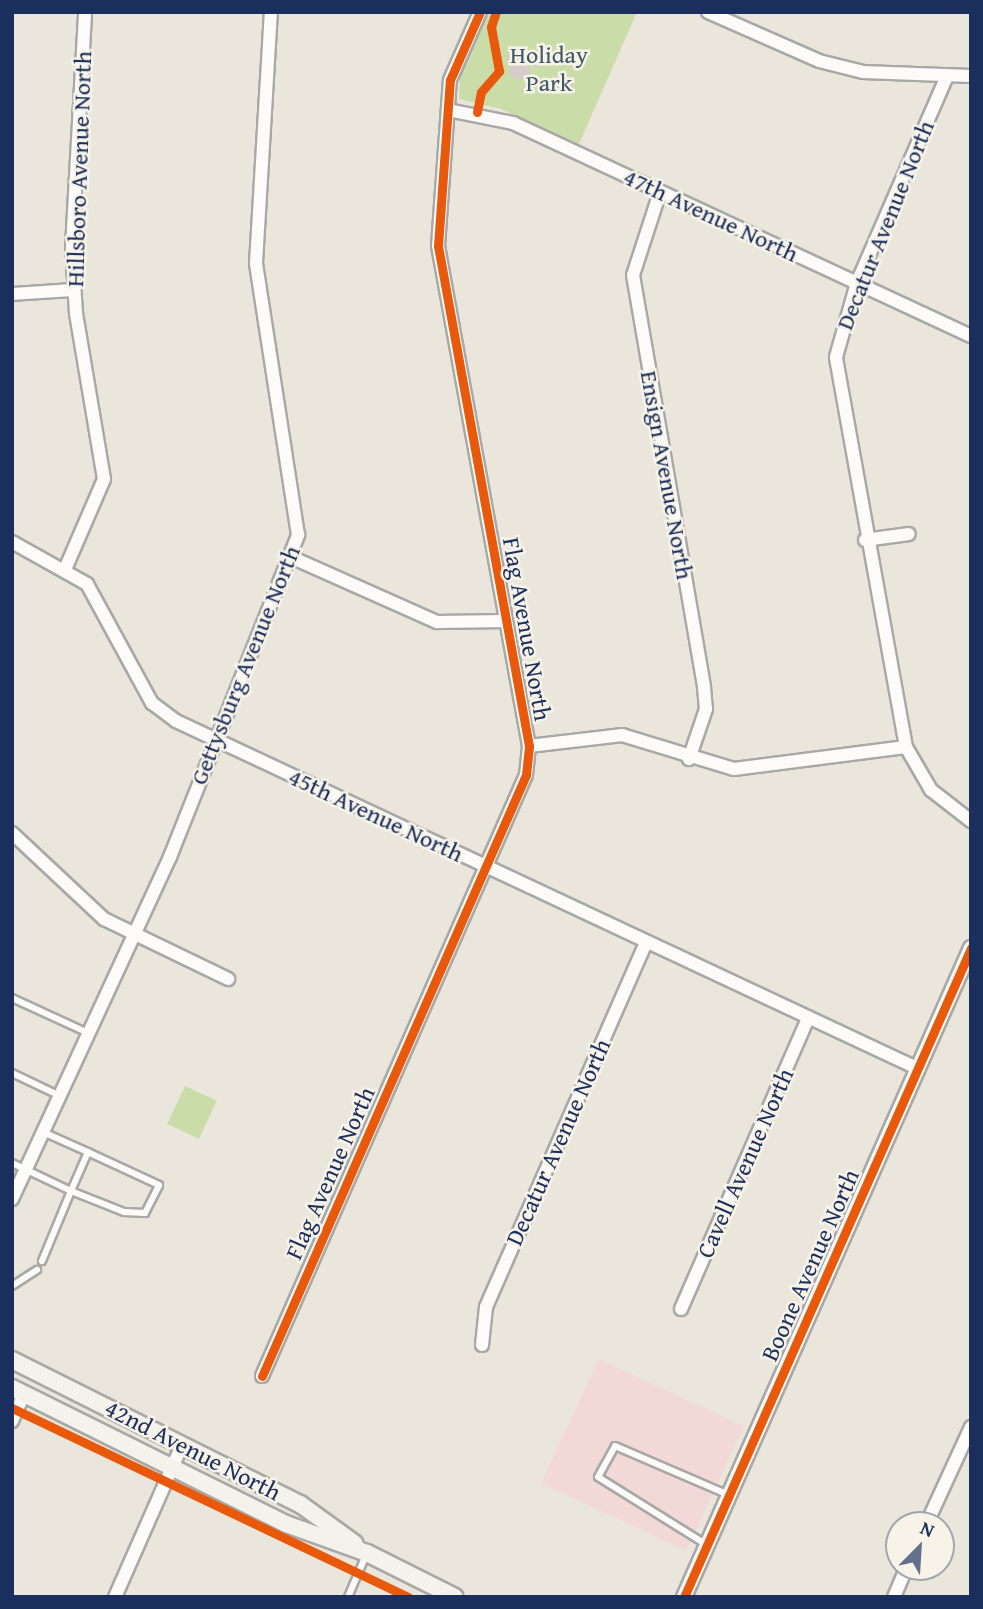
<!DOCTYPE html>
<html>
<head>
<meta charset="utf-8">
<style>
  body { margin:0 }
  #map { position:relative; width:983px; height:1609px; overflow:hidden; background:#ebe6db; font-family:"Gentium Book Plus",serif }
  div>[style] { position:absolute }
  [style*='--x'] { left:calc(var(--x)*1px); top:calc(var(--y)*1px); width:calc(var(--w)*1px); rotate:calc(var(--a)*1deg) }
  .built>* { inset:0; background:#f2d9d7; transform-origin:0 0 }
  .green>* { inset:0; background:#cadca8; transform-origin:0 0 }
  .building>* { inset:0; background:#d6cccc }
  .path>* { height:2.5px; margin-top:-1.25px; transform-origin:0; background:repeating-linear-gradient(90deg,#cccccd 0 5px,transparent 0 10px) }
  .roads { filter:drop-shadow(2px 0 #a8a8a7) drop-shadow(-2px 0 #a8a8a7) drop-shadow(0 2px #a8a8a7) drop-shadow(0 -2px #a8a8a7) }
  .service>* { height:6px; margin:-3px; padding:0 3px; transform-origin:3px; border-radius:3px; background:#fcfbfa }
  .minor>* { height:12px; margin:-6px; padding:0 6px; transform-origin:6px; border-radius:6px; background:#fcfbfa }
  .tertiary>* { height:14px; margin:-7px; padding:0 7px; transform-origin:7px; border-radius:7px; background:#fcfbfa }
  .secondary>* { height:16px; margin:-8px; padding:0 8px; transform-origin:8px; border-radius:8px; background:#f5f2ec }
  .cycleway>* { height:9px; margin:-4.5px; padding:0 4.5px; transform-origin:4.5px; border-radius:4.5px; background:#e8590c }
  span { translate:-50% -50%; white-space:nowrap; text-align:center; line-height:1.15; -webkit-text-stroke:5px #f7f3e8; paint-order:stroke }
  .park-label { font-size:24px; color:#405866 }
  .street-label { font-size:24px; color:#1b2f5e }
  .frame { position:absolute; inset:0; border:14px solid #1b2f5e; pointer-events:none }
  .north { position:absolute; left:885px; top:1511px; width:70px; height:70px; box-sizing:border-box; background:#f7f3e8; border:2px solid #9fa5b1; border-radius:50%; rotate:24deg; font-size:19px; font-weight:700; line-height:28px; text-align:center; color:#1b2f5e }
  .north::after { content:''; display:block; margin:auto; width:24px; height:32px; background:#646f8a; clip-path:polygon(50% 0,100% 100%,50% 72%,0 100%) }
</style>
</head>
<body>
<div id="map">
  <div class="built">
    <i style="left:599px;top:1359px;width:160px;height:137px;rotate:25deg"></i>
  </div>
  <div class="green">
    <i style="clip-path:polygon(489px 12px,637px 12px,579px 144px,501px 109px,459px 99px,460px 76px)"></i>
    <i style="left:185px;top:1086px;width:35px;height:42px;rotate:25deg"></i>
  </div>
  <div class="building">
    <i style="clip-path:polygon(517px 58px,528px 62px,530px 73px,520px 80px,511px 76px,509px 65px)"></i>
  </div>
  <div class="path">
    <i style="--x:497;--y:55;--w:50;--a:13.8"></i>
  </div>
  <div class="roads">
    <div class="service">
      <i style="--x:12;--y:998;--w:84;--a:24.7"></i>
      <i style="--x:12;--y:1073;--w:53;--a:25.6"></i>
      <i style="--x:43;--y:1132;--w:49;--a:24"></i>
      <i style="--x:12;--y:1163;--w:65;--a:25.4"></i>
      <i style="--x:71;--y:1191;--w:57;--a:21.6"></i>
      <i style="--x:124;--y:1212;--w:21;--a:3"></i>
      <i style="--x:145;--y:1213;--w:31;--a:-63"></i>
      <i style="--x:159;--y:1185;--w:78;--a:-155.1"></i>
      <i style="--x:88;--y:1152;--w:43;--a:113.6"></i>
      <i style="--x:71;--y:1191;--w:76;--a:112.5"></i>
      <i style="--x:12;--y:1286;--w:30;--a:-33"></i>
      <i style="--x:707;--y:1545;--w:128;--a:-148"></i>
      <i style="--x:598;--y:1477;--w:35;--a:-61"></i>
      <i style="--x:615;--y:1446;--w:124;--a:23.3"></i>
      <i style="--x:348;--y:1597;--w:46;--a:-66.8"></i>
    </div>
    <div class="minor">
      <i style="--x:708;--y:12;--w:121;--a:23.8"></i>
      <i style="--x:819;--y:61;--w:45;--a:14"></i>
      <i style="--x:863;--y:72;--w:108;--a:2.1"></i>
      <i style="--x:448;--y:110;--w:66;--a:11.3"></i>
      <i style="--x:513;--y:123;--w:505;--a:24.94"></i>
      <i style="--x:660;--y:192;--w:87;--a:108"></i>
      <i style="--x:633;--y:275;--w:418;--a:80.2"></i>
      <i style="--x:704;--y:687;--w:22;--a:85"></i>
      <i style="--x:706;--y:709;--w:53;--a:108.8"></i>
      <i style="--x:12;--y:294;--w:62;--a:-3.7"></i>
      <i style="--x:865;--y:540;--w:44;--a:-7.8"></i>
      <i style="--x:12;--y:542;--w:86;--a:29.2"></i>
      <i style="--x:87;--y:584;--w:136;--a:61.4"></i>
      <i style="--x:152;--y:703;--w:30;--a:37"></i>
      <i style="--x:176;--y:721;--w:820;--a:25.1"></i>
      <i style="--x:293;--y:558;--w:158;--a:24"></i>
      <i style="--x:437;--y:622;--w:69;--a:-0.8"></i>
      <i style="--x:66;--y:567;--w:96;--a:-66.6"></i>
      <i style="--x:104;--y:479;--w:167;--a:-99.6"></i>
      <i style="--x:76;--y:314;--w:67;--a:-93.4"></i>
      <i style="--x:72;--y:247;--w:235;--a:-86.8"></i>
      <i style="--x:529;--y:746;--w:94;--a:-6.7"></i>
      <i style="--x:622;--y:735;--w:117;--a:16.9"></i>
      <i style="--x:734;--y:769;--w:173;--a:-7.3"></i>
      <i style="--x:906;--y:747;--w:50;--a:59.8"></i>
      <i style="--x:931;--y:790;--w:51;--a:37.8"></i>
      <i style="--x:906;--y:747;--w:396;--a:-100.2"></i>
      <i style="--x:836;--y:357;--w:77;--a:-74.2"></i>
      <i style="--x:857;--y:283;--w:223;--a:-66.5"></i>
      <i style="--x:12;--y:833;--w:126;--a:43.1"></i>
      <i style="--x:104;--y:919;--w:138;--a:25.8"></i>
      <i style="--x:12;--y:1199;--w:377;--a:-65.2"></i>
      <i style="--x:170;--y:857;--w:347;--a:-68.3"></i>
      <i style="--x:298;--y:535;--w:275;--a:-98.8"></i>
      <i style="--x:256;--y:263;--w:251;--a:-86.6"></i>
      <i style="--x:681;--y:1309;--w:318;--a:-66.4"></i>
      <i style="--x:482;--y:1345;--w:38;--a:-84"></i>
      <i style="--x:486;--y:1307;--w:399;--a:-66.3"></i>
      <i style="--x:262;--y:1376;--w:656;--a:-66.29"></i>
      <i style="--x:526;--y:775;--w:29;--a:-84"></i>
      <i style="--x:529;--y:746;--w:508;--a:-100.31"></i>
      <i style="--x:438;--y:246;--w:166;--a:-85.9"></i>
      <i style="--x:450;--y:80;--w:74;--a:-66.2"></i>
      <i style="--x:12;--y:1421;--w:30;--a:-66"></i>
      <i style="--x:926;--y:1525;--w:108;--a:-65.3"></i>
      <i style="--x:115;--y:1597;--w:166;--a:-66.2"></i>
      <i style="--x:894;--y:1597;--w:33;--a:-67"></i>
    </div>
    <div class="tertiary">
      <i style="--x:684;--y:1597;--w:710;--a:-66.14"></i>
    </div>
    <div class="secondary">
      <i style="--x:12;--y:1360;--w:322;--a:26.6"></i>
      <i style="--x:300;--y:1504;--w:67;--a:35.8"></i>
      <i style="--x:12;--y:1388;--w:306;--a:26.4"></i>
      <i style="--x:286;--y:1524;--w:86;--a:19.7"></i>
      <i style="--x:367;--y:1553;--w:98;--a:26.6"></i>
    </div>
  </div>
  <div class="cycleway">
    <i style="--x:477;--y:112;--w:20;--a:-79"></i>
    <i style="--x:481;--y:92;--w:28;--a:-49"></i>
    <i style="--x:499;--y:71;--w:45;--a:-100.3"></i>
    <i style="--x:491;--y:27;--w:16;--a:-72"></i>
    <i style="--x:262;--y:1376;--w:656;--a:-66.29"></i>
    <i style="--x:526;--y:775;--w:29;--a:-84"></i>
    <i style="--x:529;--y:746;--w:508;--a:-100.31"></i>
    <i style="--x:438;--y:246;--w:166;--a:-85.9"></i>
    <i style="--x:450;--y:80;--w:74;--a:-66.2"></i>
    <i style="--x:12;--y:1408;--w:439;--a:25.5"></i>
    <i style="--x:684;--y:1597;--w:710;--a:-66.14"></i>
  </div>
  <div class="park-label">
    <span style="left:549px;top:69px">Holiday<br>Park</span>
  </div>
  <div class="street-label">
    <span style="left:79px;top:169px;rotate:-88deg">Hillsboro Avenue North</span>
    <span style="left:711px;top:215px;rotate:25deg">47th Avenue North</span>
    <span style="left:885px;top:225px;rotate:-68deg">Decatur Avenue North</span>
    <span style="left:667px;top:475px;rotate:80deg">Ensign Avenue North</span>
    <span style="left:527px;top:629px;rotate:80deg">Flag Avenue North</span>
    <span style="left:245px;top:665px;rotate:-68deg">Gettysburg Avenue North</span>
    <span style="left:376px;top:815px;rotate:25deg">45th Avenue North</span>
    <span style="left:558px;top:1142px;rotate:-66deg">Decatur Avenue North</span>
    <span style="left:745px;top:1163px;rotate:-66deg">Cavell Avenue North</span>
    <span style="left:330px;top:1173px;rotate:-66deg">Flag Avenue North</span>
    <span style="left:810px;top:1265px;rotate:-66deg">Boone Avenue North</span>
    <span style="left:193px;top:1450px;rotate:27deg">42nd Avenue North</span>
  </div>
  <div class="frame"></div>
  <div class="north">N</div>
</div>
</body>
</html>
